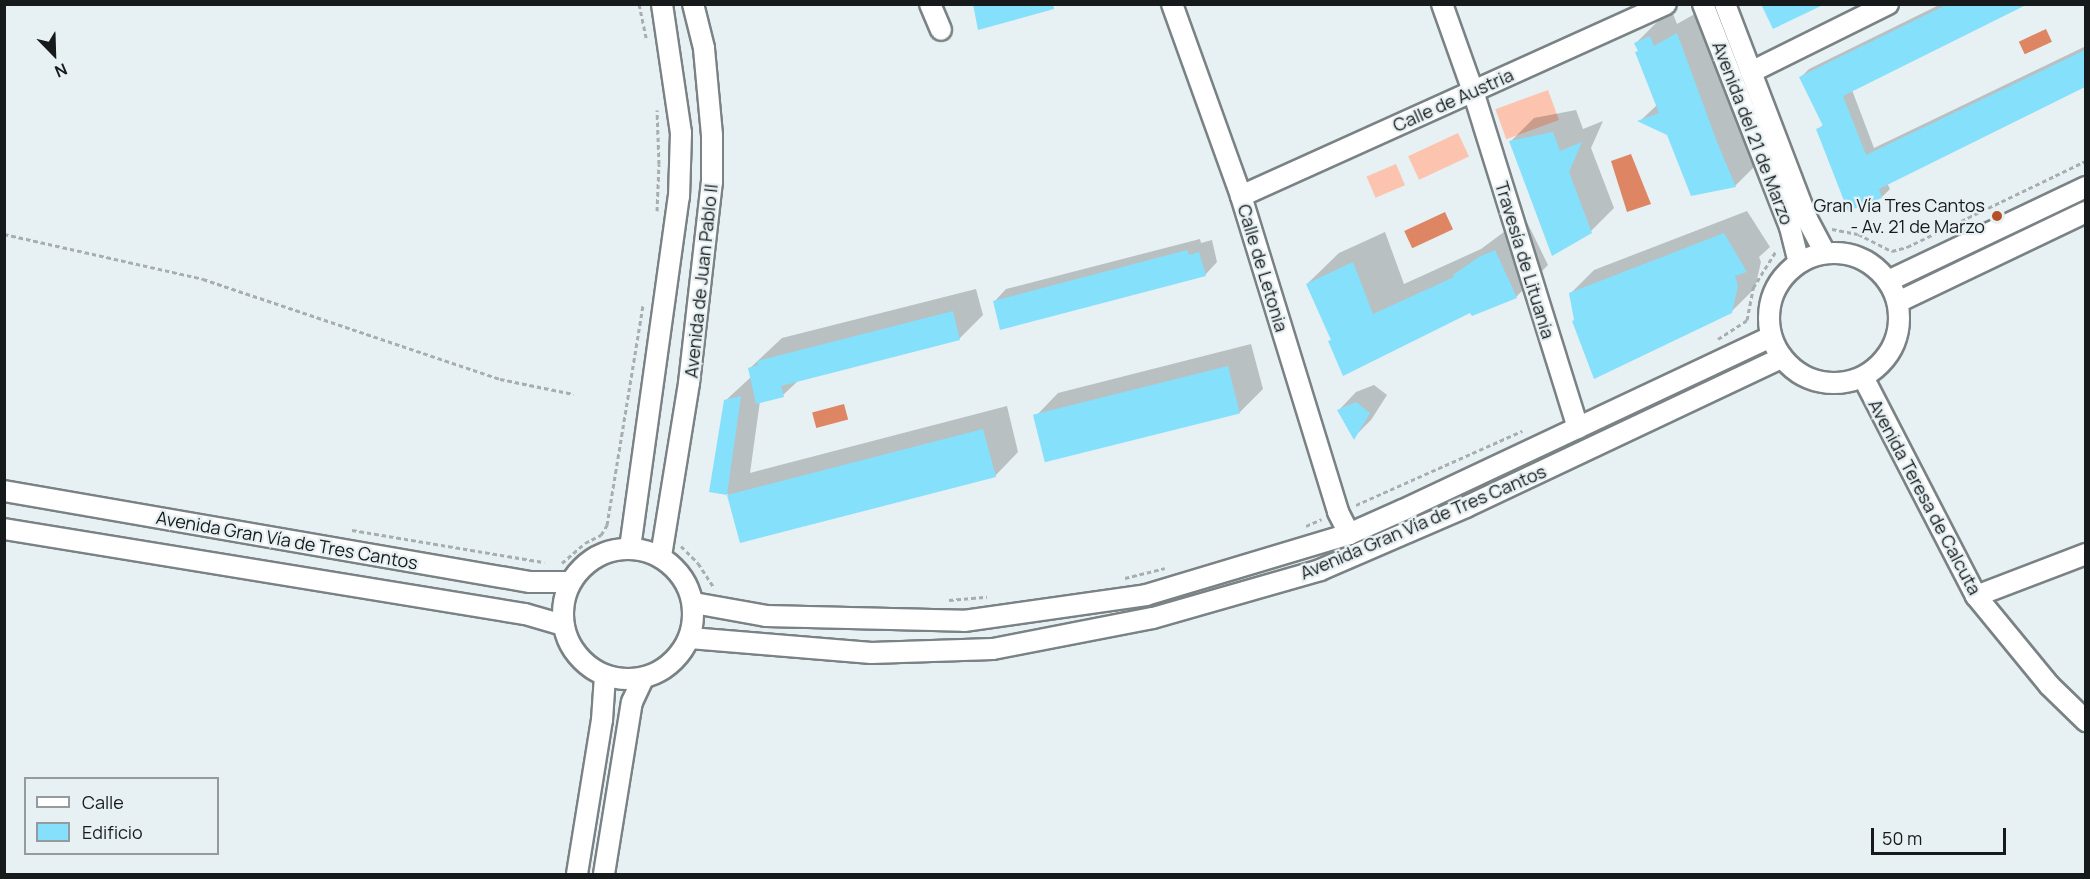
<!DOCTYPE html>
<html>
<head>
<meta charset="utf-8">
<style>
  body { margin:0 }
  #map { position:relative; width:2090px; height:879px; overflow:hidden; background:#e7f0f3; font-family:Manrope,sans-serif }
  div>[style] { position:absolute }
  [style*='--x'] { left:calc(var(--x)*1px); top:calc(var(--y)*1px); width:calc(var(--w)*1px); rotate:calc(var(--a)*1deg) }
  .green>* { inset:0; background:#fcc3ae; transform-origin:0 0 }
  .water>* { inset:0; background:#de8663; transform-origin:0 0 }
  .shadow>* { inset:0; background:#0003 }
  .building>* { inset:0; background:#85e0fc; transform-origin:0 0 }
  .path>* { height:3px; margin-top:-1.5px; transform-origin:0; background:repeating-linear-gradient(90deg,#a7aeb0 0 4.5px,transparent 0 7.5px) }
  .roads { filter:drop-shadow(2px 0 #7a8285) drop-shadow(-2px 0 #7a8285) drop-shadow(0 2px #7a8285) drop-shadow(0 -2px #7a8285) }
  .minor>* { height:20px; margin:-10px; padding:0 10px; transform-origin:10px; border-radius:10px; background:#fff }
  .minor>.ring { margin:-10px; padding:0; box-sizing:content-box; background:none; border:20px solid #fff; border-radius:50% }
  .dots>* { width:16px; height:16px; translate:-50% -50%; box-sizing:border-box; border:3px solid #e7f0f3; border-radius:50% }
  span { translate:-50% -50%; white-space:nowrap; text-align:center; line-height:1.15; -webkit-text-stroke:4.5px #e7f0f3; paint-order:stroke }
  .street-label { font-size:18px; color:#171a1b }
  .poi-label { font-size:18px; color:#171a1b }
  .right { translate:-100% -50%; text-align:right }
  .frame { position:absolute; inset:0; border:6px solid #171a1b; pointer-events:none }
  .legend { position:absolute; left:24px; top:777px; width:195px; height:78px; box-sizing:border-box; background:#e7f0f3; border:2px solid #949a9d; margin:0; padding:8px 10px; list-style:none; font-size:18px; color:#171a1b }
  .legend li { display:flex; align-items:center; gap:12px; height:30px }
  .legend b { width:30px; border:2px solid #949a9d }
  .north { position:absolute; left:24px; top:24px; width:60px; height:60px; -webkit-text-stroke:4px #e7f0f3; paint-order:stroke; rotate:157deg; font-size:16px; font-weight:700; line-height:24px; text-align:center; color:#171a1b }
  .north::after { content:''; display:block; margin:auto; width:21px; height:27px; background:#171a1b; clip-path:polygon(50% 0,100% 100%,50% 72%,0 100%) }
  .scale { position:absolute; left:1871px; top:828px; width:135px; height:27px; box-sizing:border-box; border:3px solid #171a1b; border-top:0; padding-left:8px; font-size:18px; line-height:21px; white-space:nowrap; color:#171a1b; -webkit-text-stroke:4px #e7f0f3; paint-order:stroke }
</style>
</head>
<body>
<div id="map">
  <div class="green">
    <i style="left:1548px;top:90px;width:32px;height:56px;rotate:70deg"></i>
    <i style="left:1458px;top:133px;width:26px;height:55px;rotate:65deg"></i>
    <i style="left:1396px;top:164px;width:23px;height:32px;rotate:67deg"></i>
  </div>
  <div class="water">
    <i style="left:2046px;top:29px;width:14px;height:30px;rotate:65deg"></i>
    <i style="clip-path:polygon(1631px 154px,1651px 204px,1627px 212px,1611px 161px)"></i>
    <i style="left:1445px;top:212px;width:19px;height:45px;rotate:65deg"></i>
    <i style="left:844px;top:404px;width:16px;height:33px;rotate:75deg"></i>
  </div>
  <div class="shadow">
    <i style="clip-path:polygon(1941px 4px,2024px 4px,1852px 90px,1874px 148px,2086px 46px,2086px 85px,1887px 183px,1890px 189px,1882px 197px,1818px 129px,1824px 124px,1801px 77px,1809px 69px)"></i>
    <i style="clip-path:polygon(1700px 11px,1758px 163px,1735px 186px,1668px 133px,1640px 121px,1657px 105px,1636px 43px,1659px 20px,1673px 14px,1677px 24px)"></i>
    <i style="clip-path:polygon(1576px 110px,1583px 129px,1603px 121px,1591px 148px,1614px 208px,1591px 231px,1511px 141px,1534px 118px)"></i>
    <i style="clip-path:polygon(1747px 211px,1770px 247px,1759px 257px,1761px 262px,1755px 288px,1731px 312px,1576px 319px,1570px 294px,1594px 270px)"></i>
    <i style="clip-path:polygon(1526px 220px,1548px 265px,1516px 297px,1471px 311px,1332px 339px,1307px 284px,1339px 253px,1385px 232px,1404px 284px,1481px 249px,1512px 226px)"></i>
    <i style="clip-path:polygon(1200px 239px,1201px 243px,1212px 240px,1217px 262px,1205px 275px,994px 302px,1006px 289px)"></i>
    <i style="clip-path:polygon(976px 289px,983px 315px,960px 338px,799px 380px,783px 395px,760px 401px,750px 473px,1007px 406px,1018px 452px,995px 476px,741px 541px,728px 494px,710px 491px,725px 401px,751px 377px,749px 369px,782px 338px)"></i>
    <i style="clip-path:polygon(1251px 344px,1263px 389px,1239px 413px,1035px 417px,1058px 393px)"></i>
    <i style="clip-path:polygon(1374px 385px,1387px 395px,1371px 420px,1354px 437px,1339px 410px,1356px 392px)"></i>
  </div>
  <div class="building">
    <i style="clip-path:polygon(973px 4px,1053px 4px,1054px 9px,978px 30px)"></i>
    <i style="clip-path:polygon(1761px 4px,1825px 4px,1773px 29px)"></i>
    <i style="clip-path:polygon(1948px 4px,2028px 4px,1843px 96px,1866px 155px,2085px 50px,2085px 87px,1879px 189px,1882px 198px,1848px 211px,1816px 129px,1823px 126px,1799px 77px)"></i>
    <i style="clip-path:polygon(1677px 33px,1717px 142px,1736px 187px,1691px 196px,1667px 135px,1637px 121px,1659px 113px,1635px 52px,1638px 51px,1634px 43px,1650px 36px,1654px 46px)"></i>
    <i style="clip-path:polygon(1553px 132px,1560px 151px,1582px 142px,1569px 172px,1592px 233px,1552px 256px,1509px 141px)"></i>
    <i style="clip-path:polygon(1724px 233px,1747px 272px,1735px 276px,1738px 286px,1732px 313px,1594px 379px,1572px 321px,1574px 320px,1569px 293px)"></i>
    <i style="clip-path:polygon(1187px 250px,1189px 255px,1199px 252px,1206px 276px,1000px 330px,993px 301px)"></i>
    <i style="clip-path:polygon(1495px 250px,1517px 298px,1472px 316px,1470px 313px,1343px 376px,1328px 341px,1331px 340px,1306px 284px,1353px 262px,1373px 314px,1454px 277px,1453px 275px,1479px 257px)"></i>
    <i style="clip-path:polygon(953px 311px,960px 340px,781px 386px,784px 397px,756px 404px,748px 368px,758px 365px,757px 361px)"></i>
    <i style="left:1228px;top:366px;width:49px;height:201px;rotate:76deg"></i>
    <i style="clip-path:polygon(741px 396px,727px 495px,983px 429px,996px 477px,740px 543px,727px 495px,709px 492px,724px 400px)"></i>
    <i style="clip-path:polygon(1356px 402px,1370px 413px,1354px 440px,1337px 410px)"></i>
  </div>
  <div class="path">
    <i style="--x:639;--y:4;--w:35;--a:78"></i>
    <i style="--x:657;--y:211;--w:47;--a:-87.6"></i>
    <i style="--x:659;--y:164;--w:54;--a:-92.1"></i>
    <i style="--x:1832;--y:229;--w:26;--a:11"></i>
    <i style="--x:1858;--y:234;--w:38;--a:27"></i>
    <i style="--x:1892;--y:251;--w:16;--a:-15"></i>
    <i style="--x:1907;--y:247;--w:199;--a:-25.7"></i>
    <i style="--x:4;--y:234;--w:204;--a:12.7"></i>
    <i style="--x:203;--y:279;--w:313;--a:18.6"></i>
    <i style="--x:500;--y:379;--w:75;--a:11.6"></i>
    <i style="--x:1718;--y:339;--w:35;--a:-33"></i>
    <i style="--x:1747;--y:320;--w:33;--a:-79"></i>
    <i style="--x:1753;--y:288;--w:44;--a:-58.1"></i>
    <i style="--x:1356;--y:505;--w:182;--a:-24"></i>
    <i style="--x:1306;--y:526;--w:17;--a:-24"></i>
    <i style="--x:352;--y:530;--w:195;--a:9.5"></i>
    <i style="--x:681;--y:546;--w:24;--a:45"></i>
    <i style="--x:698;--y:563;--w:30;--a:57"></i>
    <i style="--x:562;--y:563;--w:30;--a:-41"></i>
    <i style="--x:585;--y:543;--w:18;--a:-27"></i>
    <i style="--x:601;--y:535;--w:12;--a:-59"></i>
    <i style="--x:607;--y:525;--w:224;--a:-80.7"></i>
    <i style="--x:1125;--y:578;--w:41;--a:-14"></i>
    <i style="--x:949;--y:600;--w:38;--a:-5"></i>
  </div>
  <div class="roads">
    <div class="minor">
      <i style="--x:930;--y:4;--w:28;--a:67"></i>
      <i style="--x:1172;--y:4;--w:204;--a:70.2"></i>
      <i style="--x:1241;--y:196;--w:331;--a:72.9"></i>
      <i style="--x:1338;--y:512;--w:25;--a:63"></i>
      <i style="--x:1442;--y:4;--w:92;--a:70.4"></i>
      <i style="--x:1473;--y:91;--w:353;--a:72.7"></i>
      <i style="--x:1703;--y:4;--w:239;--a:68.7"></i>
      <i style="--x:1790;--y:227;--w:36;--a:76"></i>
      <i style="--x:1725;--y:4;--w:230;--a:69.1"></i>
      <i style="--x:1807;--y:219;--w:38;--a:62"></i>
      <i style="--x:1751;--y:72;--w:153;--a:-26.4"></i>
      <i style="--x:1241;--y:196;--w:466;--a:-24.3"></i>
      <i class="ring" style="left:1769px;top:253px;width:110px;height:110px"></i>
      <i style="--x:1888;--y:281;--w:219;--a:-25.4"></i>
      <i style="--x:1898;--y:302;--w:208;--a:-25.6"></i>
      <i style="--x:1863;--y:377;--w:246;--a:62.7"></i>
      <i style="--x:1976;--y:596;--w:115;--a:50.6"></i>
      <i style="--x:2049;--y:685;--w:52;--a:44.2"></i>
      <i style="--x:4;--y:491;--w:534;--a:9.82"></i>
      <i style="--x:530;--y:582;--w:40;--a:0"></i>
      <i style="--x:4;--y:529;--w:528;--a:9.27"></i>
      <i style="--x:525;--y:614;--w:40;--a:16"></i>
      <i style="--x:630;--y:548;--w:354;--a:-82.1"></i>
      <i style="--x:679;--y:197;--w:64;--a:-88.2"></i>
      <i style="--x:681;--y:133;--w:130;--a:-98.4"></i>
      <i class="ring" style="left:563px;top:549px;width:110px;height:110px"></i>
      <i style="--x:661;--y:556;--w:175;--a:-80.8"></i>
      <i style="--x:689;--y:383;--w:202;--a:-83.5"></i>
      <i style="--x:712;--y:182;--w:47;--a:-90"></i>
      <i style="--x:712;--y:135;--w:87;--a:-95.3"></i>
      <i style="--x:704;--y:48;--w:45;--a:-104"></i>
      <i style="--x:1976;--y:596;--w:118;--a:-20.9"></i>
      <i style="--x:694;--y:603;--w:73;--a:10.2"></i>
      <i style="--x:766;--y:616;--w:198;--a:1.4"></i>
      <i style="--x:964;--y:621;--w:184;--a:-8.1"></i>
      <i style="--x:1146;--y:595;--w:212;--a:-16.7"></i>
      <i style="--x:1349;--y:534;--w:59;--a:-24"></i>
      <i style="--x:1403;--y:510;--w:406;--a:-25.2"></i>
      <i style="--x:690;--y:638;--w:182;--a:4.7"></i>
      <i style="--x:871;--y:653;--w:122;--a:-1.9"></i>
      <i style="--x:993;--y:649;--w:163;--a:-11"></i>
      <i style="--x:1153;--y:618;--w:174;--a:-16"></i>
      <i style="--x:1320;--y:570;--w:159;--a:-23.3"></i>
      <i style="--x:1466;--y:507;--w:348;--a:-25.3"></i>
      <i style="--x:577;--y:874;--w:156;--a:-80.8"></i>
      <i style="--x:602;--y:720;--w:44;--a:-86.1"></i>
      <i style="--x:604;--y:874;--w:174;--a:-80.8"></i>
      <i style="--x:632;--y:702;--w:26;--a:-65"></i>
    </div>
  </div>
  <div class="dots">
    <i style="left:1997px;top:216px;background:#b75125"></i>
  </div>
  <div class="street-label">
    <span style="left:1453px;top:100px;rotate:-24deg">Calle de Austria</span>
    <span style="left:1753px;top:133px;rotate:69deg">Avenida del 21 de Marzo</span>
    <span style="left:1525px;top:260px;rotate:73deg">Travesía de Lituania</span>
    <span style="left:1263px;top:268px;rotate:73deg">Calle de Letonia</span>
    <span style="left:701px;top:281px;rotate:-84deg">Avenida de Juan Pablo II</span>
    <span style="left:1925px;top:497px;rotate:62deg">Avenida Teresa de Calcuta</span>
    <span style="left:1423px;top:522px;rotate:-23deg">Avenida Gran Vía de Tres Cantos</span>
    <span style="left:287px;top:540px;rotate:10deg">Avenida Gran Vía de Tres Cantos</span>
  </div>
  <div class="poi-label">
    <span class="right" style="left:1985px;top:216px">Gran Vía Tres Cantos<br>- Av. 21 de Marzo</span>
  </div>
  <div class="frame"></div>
  <ul class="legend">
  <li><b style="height:8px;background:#fff"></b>Calle</li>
  <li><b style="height:16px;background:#85e0fc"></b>Edificio</li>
  </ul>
  <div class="north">N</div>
  <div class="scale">50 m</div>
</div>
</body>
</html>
